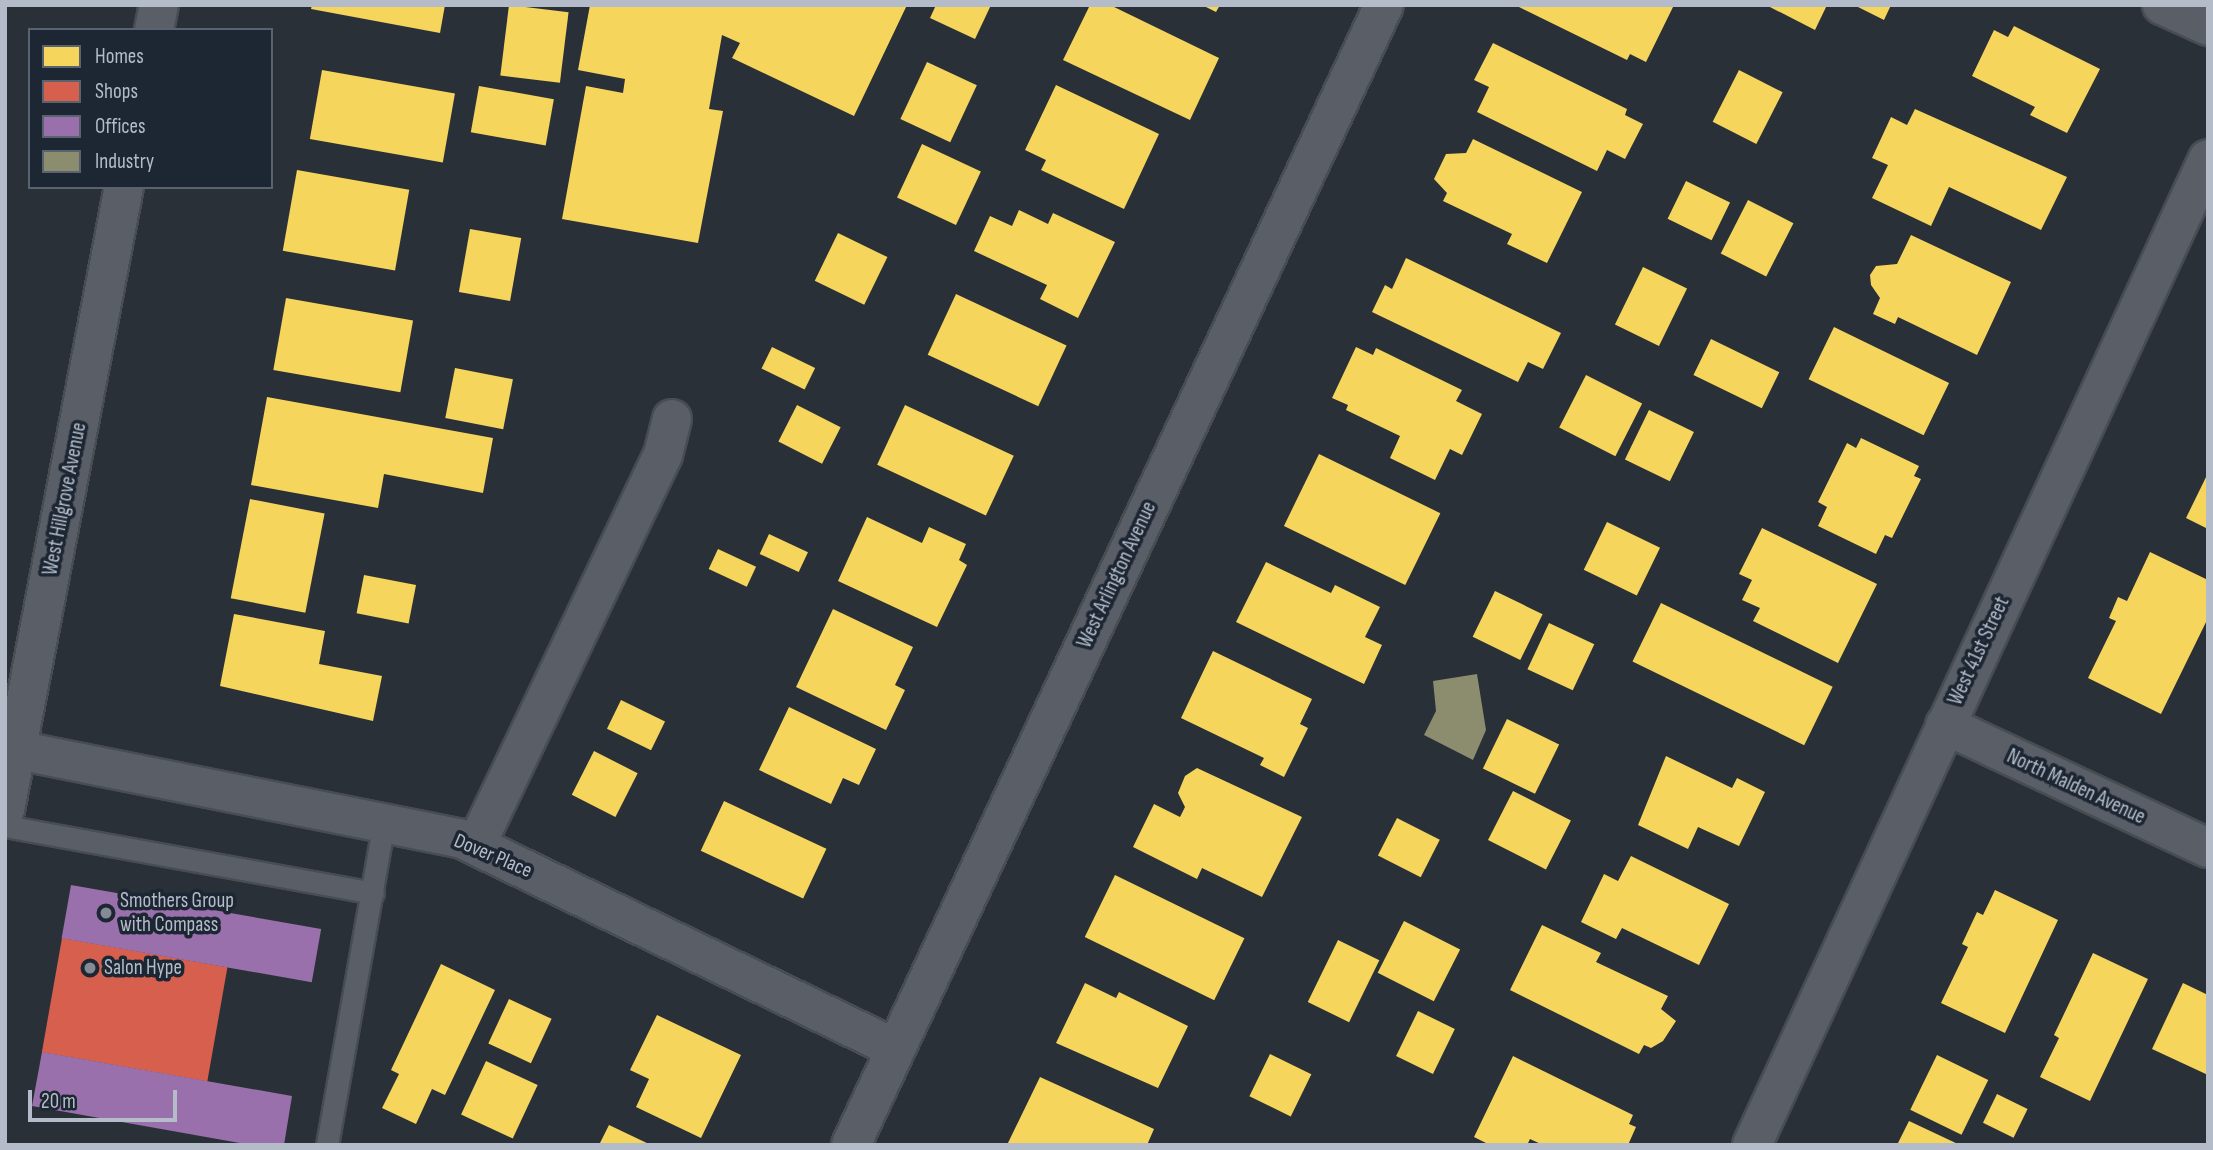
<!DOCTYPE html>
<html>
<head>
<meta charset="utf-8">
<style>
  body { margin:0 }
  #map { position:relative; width:2213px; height:1150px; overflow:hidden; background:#2a3038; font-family:"Sofia Sans Condensed",sans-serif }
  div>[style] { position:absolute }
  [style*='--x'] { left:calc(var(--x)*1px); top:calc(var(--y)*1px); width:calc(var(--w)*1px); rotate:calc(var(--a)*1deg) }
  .homes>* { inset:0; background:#f6d55c; transform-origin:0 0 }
  .shops>* { inset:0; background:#d6604d; transform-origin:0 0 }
  .offices>* { inset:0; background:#9970ab; transform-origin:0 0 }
  .industry>* { inset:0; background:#8c8c6e }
  .roads { filter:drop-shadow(2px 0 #484c53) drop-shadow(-2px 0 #484c53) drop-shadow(0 2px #484c53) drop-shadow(0 -2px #484c53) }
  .service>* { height:21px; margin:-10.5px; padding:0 10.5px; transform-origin:10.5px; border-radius:10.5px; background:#5a5e66 }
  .minor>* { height:38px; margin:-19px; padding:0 19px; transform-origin:19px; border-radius:19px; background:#5a5e66 }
  .tertiary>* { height:38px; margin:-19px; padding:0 19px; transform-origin:19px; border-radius:19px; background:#5a5e66 }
  .dots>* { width:19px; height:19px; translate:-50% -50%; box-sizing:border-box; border:4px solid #1d2633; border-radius:50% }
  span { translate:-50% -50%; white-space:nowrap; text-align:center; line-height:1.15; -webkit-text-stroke:7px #1d2633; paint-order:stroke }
  .street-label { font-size:21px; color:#b4bcc9 }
  .poi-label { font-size:21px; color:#b4bcc9 }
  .left { translate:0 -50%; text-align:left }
  .frame { position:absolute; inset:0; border:7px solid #b4bcc9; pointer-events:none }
  .legend { position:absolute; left:28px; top:28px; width:245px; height:161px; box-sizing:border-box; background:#1d2633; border:2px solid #59626f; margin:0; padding:9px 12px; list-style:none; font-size:21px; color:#b4bcc9 }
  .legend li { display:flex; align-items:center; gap:14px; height:35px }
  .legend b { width:35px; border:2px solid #59626f }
  .scale { position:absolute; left:28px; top:1090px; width:149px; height:32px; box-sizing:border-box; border:4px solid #b4bcc9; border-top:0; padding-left:9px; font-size:21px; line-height:24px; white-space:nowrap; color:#b4bcc9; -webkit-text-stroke:5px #1d2633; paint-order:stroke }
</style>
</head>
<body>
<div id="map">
  <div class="homes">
    <i style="clip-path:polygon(312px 5px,445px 5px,440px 33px,311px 9px)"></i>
    <i style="left:509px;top:5px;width:60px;height:71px;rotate:7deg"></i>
    <i style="clip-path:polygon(590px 5px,907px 5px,854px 116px,732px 58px,740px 43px,722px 35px,709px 109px,723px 111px,698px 243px,562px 219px,586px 86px,623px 93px,625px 79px,578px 70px)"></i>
    <i style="clip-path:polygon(936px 5px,991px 5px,975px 39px,930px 18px)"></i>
    <i style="clip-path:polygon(1090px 5px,1110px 5px,1219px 58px,1190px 120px,1063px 60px)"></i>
    <i style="clip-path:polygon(1202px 5px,1220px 5px,1216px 12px)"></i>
    <i style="clip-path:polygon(1515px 5px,1674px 5px,1646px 62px,1630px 54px,1627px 60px)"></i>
    <i style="clip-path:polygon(1766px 5px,1827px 5px,1815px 30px)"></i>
    <i style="clip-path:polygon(1854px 5px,1891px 5px,1884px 20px)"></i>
    <i style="clip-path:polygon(2014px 26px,2100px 69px,2067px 133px,2030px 115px,2035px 107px,1972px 76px,1994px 30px,2008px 37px)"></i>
    <i style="clip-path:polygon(1493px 43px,1627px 109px,1625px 115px,1643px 124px,1625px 159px,1607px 150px,1597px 171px,1477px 112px,1489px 87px,1474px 80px)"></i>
    <i style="left:927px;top:62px;width:55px;height:63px;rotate:25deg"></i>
    <i style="left:322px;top:70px;width:135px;height:70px;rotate:10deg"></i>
    <i style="left:1739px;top:70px;width:49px;height:58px;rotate:27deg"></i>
    <i style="clip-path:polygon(1056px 85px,1159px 134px,1124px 209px,1041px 170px,1046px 160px,1025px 150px)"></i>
    <i style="left:479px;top:86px;width:76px;height:47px;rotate:10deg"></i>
    <i style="clip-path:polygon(1915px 109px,2067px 177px,2041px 230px,1949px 187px,1931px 226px,1872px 198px,1888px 165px,1872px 158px,1891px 117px,1907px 125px)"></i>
    <i style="clip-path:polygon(1473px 139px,1582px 192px,1547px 263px,1507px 244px,1512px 234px,1443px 201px,1447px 193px,1434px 179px,1446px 154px,1466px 153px)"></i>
    <i style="left:922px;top:144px;width:65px;height:59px;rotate:25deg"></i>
    <i style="left:297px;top:170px;width:114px;height:82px;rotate:10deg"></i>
    <i style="left:1686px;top:181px;width:49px;height:42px;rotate:26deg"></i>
    <i style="left:1748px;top:200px;width:51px;height:60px;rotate:27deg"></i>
    <i style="clip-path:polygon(1019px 210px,1048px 224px,1053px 213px,1115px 242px,1078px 318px,1040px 299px,1047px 285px,974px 251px,990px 216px,1012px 226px)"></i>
    <i style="left:470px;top:229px;width:52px;height:64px;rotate:10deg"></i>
    <i style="left:838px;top:233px;width:55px;height:53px;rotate:26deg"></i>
    <i style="clip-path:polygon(1911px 235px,2011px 282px,1977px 355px,1898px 317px,1895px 324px,1873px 314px,1880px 298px,1871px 285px,1870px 275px,1876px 266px,1897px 264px)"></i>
    <i style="clip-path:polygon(1406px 258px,1561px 333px,1543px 369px,1528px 362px,1518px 382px,1372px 312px,1385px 285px,1392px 289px)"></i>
    <i style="left:1643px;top:267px;width:49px;height:64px;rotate:26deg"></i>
    <i style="left:956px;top:294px;width:122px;height:67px;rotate:25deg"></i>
    <i style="left:286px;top:298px;width:129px;height:73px;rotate:10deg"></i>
    <i style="left:1834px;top:327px;width:128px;height:58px;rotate:26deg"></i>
    <i style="left:1711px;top:339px;width:76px;height:40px;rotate:26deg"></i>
    <i style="left:772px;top:347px;width:48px;height:24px;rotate:26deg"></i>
    <i style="clip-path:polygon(1356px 347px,1373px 355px,1376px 348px,1462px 390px,1456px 401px,1482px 414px,1462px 455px,1450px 449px,1435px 480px,1390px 458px,1400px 436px,1346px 410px,1348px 405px,1332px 398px)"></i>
    <i style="left:455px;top:368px;width:59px;height:51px;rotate:11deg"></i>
    <i style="left:1586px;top:375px;width:63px;height:59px;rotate:27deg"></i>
    <i style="clip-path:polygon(267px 397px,493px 438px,483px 493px,384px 474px,378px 508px,251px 485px)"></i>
    <i style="left:797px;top:405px;width:49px;height:41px;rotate:27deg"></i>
    <i style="left:905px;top:405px;width:120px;height:66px;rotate:25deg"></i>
    <i style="left:1649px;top:410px;width:50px;height:55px;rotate:26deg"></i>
    <i style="clip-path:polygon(1861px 438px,1919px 466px,1914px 476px,1921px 479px,1892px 538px,1885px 535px,1876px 554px,1818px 526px,1827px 507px,1818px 502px,1847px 443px,1856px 448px)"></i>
    <i style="left:1319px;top:454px;width:135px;height:80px;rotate:26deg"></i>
    <i style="clip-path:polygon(2208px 473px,2208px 529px,2186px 518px)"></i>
    <i style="left:250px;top:499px;width:76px;height:101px;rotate:11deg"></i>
    <i style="clip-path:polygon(867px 517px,922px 543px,929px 527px,966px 544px,959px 560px,967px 565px,937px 627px,838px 581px)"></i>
    <i style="left:1607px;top:522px;width:59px;height:53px;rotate:26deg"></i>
    <i style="clip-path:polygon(1762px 528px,1877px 584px,1838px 663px,1753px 621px,1760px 608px,1742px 600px,1752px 580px,1739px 574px)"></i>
    <i style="left:769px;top:534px;width:43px;height:22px;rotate:25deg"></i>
    <i style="left:718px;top:549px;width:42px;height:22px;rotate:25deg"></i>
    <i style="clip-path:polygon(2150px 552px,2208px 580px,2208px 618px,2161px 714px,2088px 678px,2116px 621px,2109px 618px,2118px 597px,2127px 601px)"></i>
    <i style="clip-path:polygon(1266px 562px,1331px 593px,1335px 585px,1380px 607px,1365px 637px,1382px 645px,1364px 684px,1236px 622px)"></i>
    <i style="left:364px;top:575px;width:53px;height:39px;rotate:11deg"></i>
    <i style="left:1495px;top:591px;width:53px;height:51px;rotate:26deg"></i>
    <i style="left:1661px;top:603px;width:191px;height:65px;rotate:26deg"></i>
    <i style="clip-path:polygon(833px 609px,913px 647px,895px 685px,905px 690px,886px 730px,796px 687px)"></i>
    <i style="clip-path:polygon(234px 614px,325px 631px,319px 664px,382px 676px,373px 721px,220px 686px)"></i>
    <i style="left:1549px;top:623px;width:50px;height:51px;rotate:25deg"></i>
    <i style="clip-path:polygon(1213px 651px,1312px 699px,1300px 724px,1308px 728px,1284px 777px,1260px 765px,1264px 758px,1181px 718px)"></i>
    <i style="left:621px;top:700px;width:49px;height:32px;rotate:26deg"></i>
    <i style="clip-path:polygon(789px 707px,876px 749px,859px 785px,843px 778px,831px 804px,759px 770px)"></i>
    <i style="left:1507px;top:719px;width:58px;height:55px;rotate:26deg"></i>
    <i style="left:594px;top:751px;width:49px;height:49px;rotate:27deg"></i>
    <i style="clip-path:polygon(1666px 756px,1732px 788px,1737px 778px,1765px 792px,1739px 846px,1698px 827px,1688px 849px,1638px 825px)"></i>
    <i style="clip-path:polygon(1197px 768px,1302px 817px,1262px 897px,1202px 868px,1197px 879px,1133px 847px,1154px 804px,1180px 817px,1185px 807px,1178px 793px,1185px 776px)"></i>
    <i style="left:1513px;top:791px;width:65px;height:55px;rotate:27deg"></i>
    <i style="left:724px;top:801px;width:113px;height:55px;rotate:25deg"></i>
    <i style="left:1397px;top:818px;width:48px;height:42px;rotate:27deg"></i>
    <i style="clip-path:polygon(1631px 856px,1729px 904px,1699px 965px,1622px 928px,1616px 939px,1581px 922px,1604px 874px,1618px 881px)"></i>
    <i style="left:1115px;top:875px;width:144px;height:69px;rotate:26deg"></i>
    <i style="clip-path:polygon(1995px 890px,2058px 920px,2005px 1033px,1941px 1003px,1968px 947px,1962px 944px,1977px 912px,1983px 915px)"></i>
    <i style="left:1404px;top:921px;width:63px;height:58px;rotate:27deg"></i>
    <i style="clip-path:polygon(1542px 925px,1601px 953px,1596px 962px,1668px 996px,1661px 1009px,1676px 1021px,1663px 1041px,1651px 1048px,1644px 1045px,1639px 1054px,1510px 990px)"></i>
    <i style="left:1338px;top:940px;width:46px;height:69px;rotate:26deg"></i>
    <i style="clip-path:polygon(2093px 953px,2148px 979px,2090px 1101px,2040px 1077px,2059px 1038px,2054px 1035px)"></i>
    <i style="clip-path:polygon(441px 964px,495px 990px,445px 1095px,432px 1089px,416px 1124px,382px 1108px,399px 1074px,391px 1070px)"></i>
    <i style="clip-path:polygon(1085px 983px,1116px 998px,1119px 992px,1188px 1026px,1158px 1088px,1056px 1043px)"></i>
    <i style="clip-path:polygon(2183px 983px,2208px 995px,2208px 1075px,2152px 1049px)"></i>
    <i style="left:509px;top:999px;width:47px;height:49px;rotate:25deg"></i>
    <i style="left:1418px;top:1011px;width:41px;height:50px;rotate:26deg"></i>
    <i style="clip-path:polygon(657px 1015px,741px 1055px,701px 1138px,636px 1107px,649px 1079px,630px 1070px)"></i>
    <i style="left:1270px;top:1054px;width:46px;height:47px;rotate:26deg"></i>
    <i style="left:1937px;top:1055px;width:57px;height:61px;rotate:26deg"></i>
    <i style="clip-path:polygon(1513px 1056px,1633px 1115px,1629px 1124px,1636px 1127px,1628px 1145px,1543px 1145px,1530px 1139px,1527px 1145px,1490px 1145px,1474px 1137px)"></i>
    <i style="left:486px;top:1061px;width:57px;height:59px;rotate:25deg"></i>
    <i style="clip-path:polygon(1040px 1077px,1154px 1129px,1147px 1145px,1007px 1145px)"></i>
    <i style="left:1997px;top:1094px;width:34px;height:32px;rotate:26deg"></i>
    <i style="clip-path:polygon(1909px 1121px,1960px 1145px,1897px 1145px)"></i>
    <i style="clip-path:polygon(609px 1125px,651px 1145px,599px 1145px)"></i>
  </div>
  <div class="shops">
    <i style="left:62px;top:938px;width:168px;height:116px;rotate:10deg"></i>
  </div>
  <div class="offices">
    <i style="left:71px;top:885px;width:254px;height:54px;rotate:10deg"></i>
    <i style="clip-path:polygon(42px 1052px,292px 1096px,284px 1145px,251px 1145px,32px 1106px)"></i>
  </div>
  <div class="industry">
    <i style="clip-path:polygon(1477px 674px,1486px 730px,1473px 760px,1424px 735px,1436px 711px,1433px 681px)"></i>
  </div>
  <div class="roads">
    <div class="service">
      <i style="--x:5;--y:826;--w:374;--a:10.3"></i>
      <i style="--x:327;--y:1145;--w:327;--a:-80"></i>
    </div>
    <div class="minor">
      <i style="--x:2162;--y:5;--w:51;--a:24.5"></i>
      <i style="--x:1945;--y:725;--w:290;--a:25.1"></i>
      <i style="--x:17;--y:750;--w:454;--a:11.3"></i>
      <i style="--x:462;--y:839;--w:481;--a:25.8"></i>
      <i style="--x:476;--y:845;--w:433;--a:-64.4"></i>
      <i style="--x:663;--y:455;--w:37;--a:-76"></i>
      <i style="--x:851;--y:1145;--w:1258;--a:-64.94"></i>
      <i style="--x:1752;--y:1145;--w:1086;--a:-65.18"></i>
    </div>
    <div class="tertiary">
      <i style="--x:154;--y:30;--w:25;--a:-79"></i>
      <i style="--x:5;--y:810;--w:634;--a:-79.19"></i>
    </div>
  </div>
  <div class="dots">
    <i style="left:106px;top:913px;background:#848b96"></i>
    <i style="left:90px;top:968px;background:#848b96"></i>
  </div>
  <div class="street-label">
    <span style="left:65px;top:499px;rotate:-79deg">West Hillgrove Avenue</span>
    <span style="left:1117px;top:575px;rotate:-65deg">West Arlington Avenue</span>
    <span style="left:1979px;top:651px;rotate:-65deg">West 41st Street</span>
    <span style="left:2076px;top:787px;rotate:25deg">North Malden Avenue</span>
    <span style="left:493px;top:856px;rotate:23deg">Dover Place</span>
  </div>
  <div class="poi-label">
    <span class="left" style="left:120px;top:913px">Smothers Group<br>with Compass</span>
    <span class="left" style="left:104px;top:968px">Salon Hype</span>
  </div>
  <div class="frame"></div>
  <ul class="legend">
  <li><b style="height:19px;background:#f6d55c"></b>Homes</li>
  <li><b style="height:19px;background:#d6604d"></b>Shops</li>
  <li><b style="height:19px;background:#9970ab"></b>Offices</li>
  <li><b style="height:19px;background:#8c8c6e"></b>Industry</li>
  </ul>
  <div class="scale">20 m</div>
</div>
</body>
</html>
